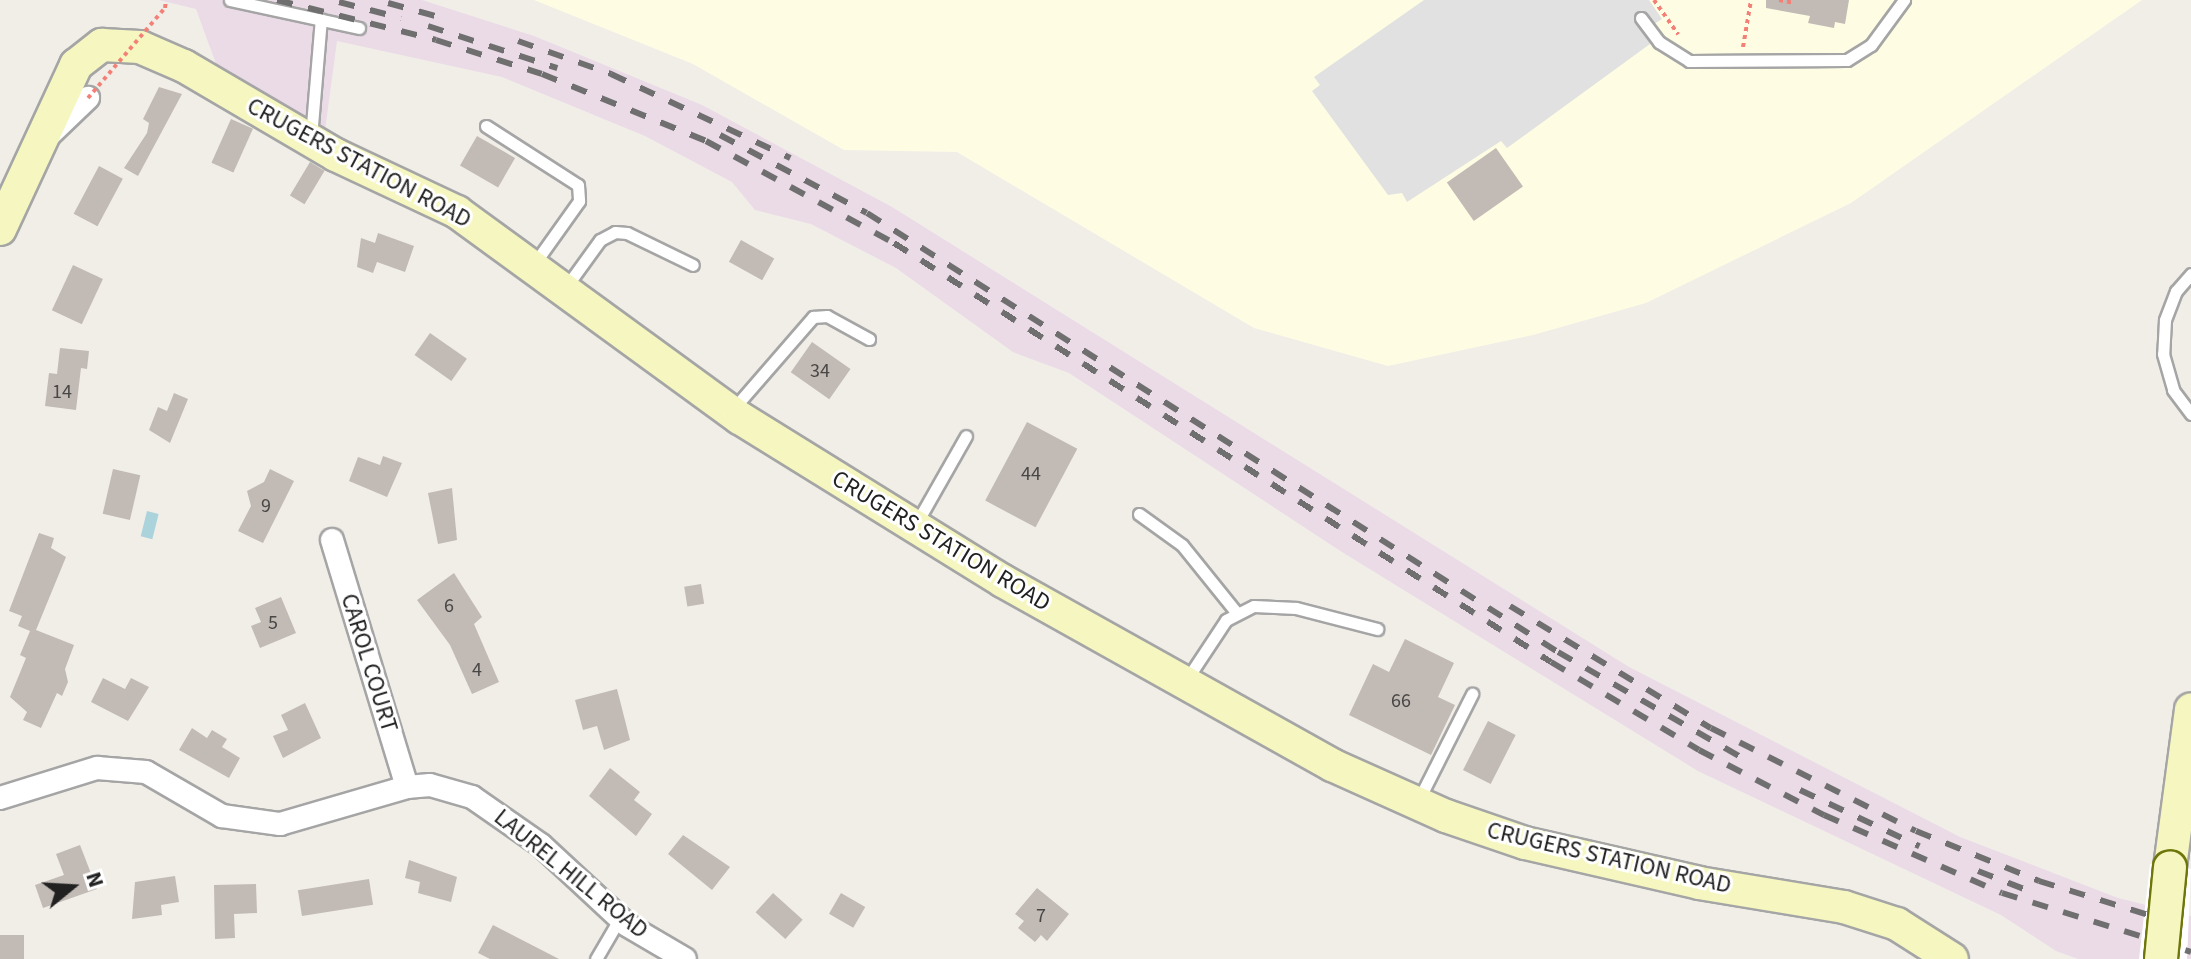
<!DOCTYPE html>
<html>
<head>
<meta charset="utf-8">
<style>
  body { margin:0 }
  #map { position:relative; width:2191px; height:959px; overflow:hidden; background:#f1eee8; font-family:"Source Sans 3",sans-serif }
  div>[style] { position:absolute }
  [style*='--x'] { left:calc(var(--x)*1px); top:calc(var(--y)*1px); width:calc(var(--w)*1px); rotate:calc(var(--a)*1deg) }
  .industrial>* { inset:0; background:#eadbe7 }
  .education>* { inset:0; background:#fefde4 }
  .parking>* { inset:0; background:#e1e1e1 }
  .water>* { inset:0; background:#abd3dc; transform-origin:0 0 }
  .pier>* { inset:0; background:#fff }
  .building>* { inset:0; background:#c2bab5; transform-origin:0 0 }
  .path>* { height:4px; margin-top:-2px; transform-origin:0; background:repeating-linear-gradient(90deg,#f47f76 0 4px,transparent 0 8px) }
  .roads { filter:drop-shadow(2px 0 #a5a5a5) drop-shadow(-2px 0 #a5a5a5) drop-shadow(0 2px #a5a5a5) drop-shadow(0 -2px #a5a5a5) }
  .lane>* { height:11px; margin:-5.5px; padding:0 5.5px; transform-origin:5.5px; border-radius:5.5px; background:#fff }
  .street>* { height:22px; margin:-11px; padding:0 11px; transform-origin:11px; border-radius:11px; background:#fff }
  .secondary>* { height:32px; margin:-16px; padding:0 16px; transform-origin:16px; border-radius:16px; background:#f6f7c0 }
  .rail>* { height:6px; margin-top:-3px; transform-origin:0; background:repeating-linear-gradient(90deg,#6f6f6f 0 16px,transparent 0 32px) }
  .path-bridge>* { height:4px; margin-top:-2px; transform-origin:0; background:repeating-linear-gradient(90deg,#f47f76 0 4px,transparent 0 8px) }
  .bridges { filter:drop-shadow(2px 0 #6e760a) drop-shadow(-2px 0 #6e760a) drop-shadow(0 2px #6e760a) drop-shadow(0 -2px #6e760a) }
  .secondary-bridge>* { height:32px; margin:-16px; padding:0 16px; transform-origin:16px; border-radius:16px; background:#f6f7c0 }
  span { translate:-50% -50%; white-space:nowrap; text-align:center; line-height:1.15; -webkit-text-stroke:6px #fff; paint-order:stroke }
  .number-label { font-size:20px; color:#494746 }
  .number-label span { -webkit-text-stroke-width:0 }
  .street-label { font-size:24px; color:#212121 }
  .north { position:absolute; left:32px; top:847px; width:80px; height:80px; -webkit-text-stroke:6px #fff; paint-order:stroke; rotate:72deg; font-size:22px; font-weight:700; line-height:32px; text-align:center; color:#212121 }
  .north::after { content:''; display:block; margin:auto; width:28px; height:36px; background:#212121; clip-path:polygon(50% 0,100% 100%,50% 72%,0 100%) }
</style>
</head>
<body>
<div id="map">
  <div class="industrial">
    <i style="clip-path:polygon(159px 0,422px 0,534px 36px,702px 105px,892px 207px,1629px 667px,1960px 837px,2118px 898px,2191px 916px,2191px 959px,2078px 959px,2056px 951px,2001px 915px,1698px 771px,1342px 552px,1069px 373px,1013px 352px,896px 268px,811px 224px,755px 210px,732px 182px,645px 136px,502px 77px,337px 41px,325px 130px,219px 72px,196px 9px)"></i>
  </div>
  <div class="education">
    <i style="clip-path:polygon(534px 0,2142px 0,1851px 203px,1646px 303px,1533px 335px,1388px 366px,1254px 328px,957px 152px,844px 150px,693px 64px)"></i>
  </div>
  <div class="parking">
    <i style="clip-path:polygon(1424px 0,1649px 0,1662px 19px,1648px 28px,1650px 44px,1507px 148px,1501px 141px,1407px 202px,1402px 193px,1388px 195px,1312px 91px,1320px 85px,1314px 77px)"></i>
  </div>
  <div class="water">
    <i style="left:147px;top:511px;width:12px;height:26px;rotate:14deg"></i>
  </div>
  <div class="pier">
    <i style="clip-path:polygon(2150px 864px,2191px 869px,2187px 959px,2139px 959px)"></i>
  </div>
  <div class="building">
    <i style="clip-path:polygon(1766px 0,1849px 0,1845px 24px,1835px 22px,1834px 28px,1808px 23px,1810px 16px,1766px 8px)"></i>
    <i style="clip-path:polygon(159px 87px,182px 94px,138px 176px,124px 168px,147px 133px,149px 123px,143px 119px)"></i>
    <i style="left:231px;top:119px;width:24px;height:48px;rotate:24deg"></i>
    <i style="left:477px;top:136px;width:44px;height:34px;rotate:30deg"></i>
    <i style="left:1496px;top:148px;width:47px;height:60px;rotate:55deg"></i>
    <i style="left:310px;top:162px;width:17px;height:39px;rotate:31deg"></i>
    <i style="left:99px;top:166px;width:27px;height:54px;rotate:28deg"></i>
    <i style="clip-path:polygon(378px 233px,414px 246px,405px 272px,377px 262px,373px 273px,357px 267px,361px 238px,375px 243px)"></i>
    <i style="left:741px;top:240px;width:38px;height:25px;rotate:29deg"></i>
    <i style="left:73px;top:265px;width:33px;height:50px;rotate:25deg"></i>
    <i style="left:430px;top:333px;width:45px;height:27px;rotate:35deg"></i>
    <i style="left:812px;top:342px;width:47px;height:37px;rotate:35deg"></i>
    <i style="clip-path:polygon(60px 348px,89px 351px,87px 369px,81px 368px,76px 410px,45px 406px,49px 373px,57px 374px)"></i>
    <i style="clip-path:polygon(174px 393px,188px 399px,170px 443px,149px 430px,158px 407px,167px 411px)"></i>
    <i style="left:1027px;top:422px;width:57px;height:89px;rotate:28deg"></i>
    <i style="clip-path:polygon(383px 456px,402px 463px,387px 497px,349px 481px,358px 457px,380px 465px)"></i>
    <i style="left:113px;top:469px;width:28px;height:46px;rotate:13deg"></i>
    <i style="clip-path:polygon(270px 469px,294px 481px,263px 543px,238px 531px,251px 506px,247px 491px,264px 482px)"></i>
    <i style="clip-path:polygon(452px 488px,457px 540px,438px 544px,428px 493px)"></i>
    <i style="clip-path:polygon(39px 533px,54px 538px,51px 548px,66px 557px,36px 630px,74px 645px,65px 669px,68px 682px,62px 696px,57px 693px,41px 728px,23px 720px,27px 712px,10px 697px,26px 658px,20px 655px,30px 631px,18px 626px,22px 616px,9px 611px)"></i>
    <i style="clip-path:polygon(454px 573px,482px 617px,474px 624px,499px 682px,472px 694px,450px 645px,417px 600px)"></i>
    <i style="left:701px;top:584px;width:20px;height:17px;rotate:81deg"></i>
    <i style="clip-path:polygon(281px 597px,296px 633px,260px 648px,251px 626px,261px 622px,255px 608px)"></i>
    <i style="clip-path:polygon(1405px 639px,1454px 663px,1438px 697px,1455px 705px,1431px 755px,1349px 715px,1373px 664px,1389px 672px)"></i>
    <i style="clip-path:polygon(103px 678px,125px 689px,131px 678px,149px 687px,128px 721px,91px 702px)"></i>
    <i style="clip-path:polygon(617px 689px,630px 740px,604px 750px,597px 726px,583px 730px,575px 700px)"></i>
    <i style="clip-path:polygon(305px 703px,321px 738px,283px 758px,273px 736px,288px 730px,281px 715px)"></i>
    <i style="left:1488px;top:721px;width:31px;height:55px;rotate:27deg"></i>
    <i style="clip-path:polygon(192px 728px,207px 738px,212px 730px,227px 739px,222px 747px,240px 758px,229px 778px,179px 750px)"></i>
    <i style="clip-path:polygon(610px 768px,640px 792px,634px 800px,652px 814px,636px 836px,589px 796px)"></i>
    <i style="clip-path:polygon(683px 835px,730px 867px,712px 890px,668px 854px)"></i>
    <i style="clip-path:polygon(80px 845px,97px 889px,43px 908px,35px 885px,64px 875px,56px 854px)"></i>
    <i style="clip-path:polygon(409px 860px,457px 877px,451px 902px,418px 893px,420px 882px,405px 878px)"></i>
    <i style="clip-path:polygon(175px 876px,179px 902px,161px 905px,162px 915px,132px 919px,135px 882px)"></i>
    <i style="left:369px;top:879px;width:26px;height:72px;rotate:81deg"></i>
    <i style="clip-path:polygon(256px 884px,257px 913px,234px 914px,235px 938px,215px 939px,214px 885px)"></i>
    <i style="clip-path:polygon(1037px 888px,1069px 914px,1047px 941px,1041px 935px,1035px 942px,1018px 928px,1024px 921px,1015px 914px)"></i>
    <i style="left:773px;top:893px;width:40px;height:26px;rotate:42deg"></i>
    <i style="left:841px;top:893px;width:28px;height:24px;rotate:30deg"></i>
    <i style="clip-path:polygon(493px 925px,559px 959px,490px 959px,478px 953px)"></i>
    <i style="left:0;top:935px;width:24px;height:24px"></i>
  </div>
  <div class="path">
    <i style="--x:1654;--y:0;--w:42;--a:54.8"></i>
    <i style="--x:1779;--y:0;--w:15;--a:11"></i>
    <i style="--x:165;--y:8;--w:8;--a:-83"></i>
    <i style="--x:1743;--y:47;--w:48;--a:-80.3"></i>
  </div>
  <div class="roads">
    <div class="lane">
      <i style="--x:230;--y:0;--w:132;--a:12.2"></i>
      <i style="--x:1641;--y:18;--w:30;--a:53"></i>
      <i style="--x:1659;--y:42;--w:36;--a:32"></i>
      <i style="--x:1689;--y:61;--w:158;--a:-0.4"></i>
      <i style="--x:1847;--y:60;--w:28;--a:-32"></i>
      <i style="--x:1871;--y:45;--w:56;--a:-53.7"></i>
      <i style="--x:486;--y:126;--w:109;--a:32.7"></i>
      <i style="--x:578;--y:185;--w:16;--a:86"></i>
      <i style="--x:579;--y:201;--w:77;--a:125.5"></i>
      <i style="--x:311;--y:137;--w:118;--a:-85.2"></i>
      <i style="--x:2191;--y:274;--w:23;--a:131"></i>
      <i style="--x:2176;--y:291;--w:31;--a:111"></i>
      <i style="--x:2165;--y:320;--w:34;--a:93"></i>
      <i style="--x:2163;--y:354;--w:37;--a:74"></i>
      <i style="--x:2173;--y:390;--w:30;--a:53"></i>
      <i style="--x:566;--y:287;--w:58;--a:-54.1"></i>
      <i style="--x:600;--y:240;--w:17;--a:-28"></i>
      <i style="--x:615;--y:232;--w:12;--a:5"></i>
      <i style="--x:627;--y:233;--w:73;--a:25.9"></i>
      <i style="--x:734;--y:408;--w:121;--a:-49"></i>
      <i style="--x:813;--y:317;--w:14;--a:-4"></i>
      <i style="--x:827;--y:316;--w:48;--a:28.7"></i>
      <i style="--x:1139;--y:514;--w:53;--a:35.8"></i>
      <i style="--x:1182;--y:545;--w:86;--a:51.1"></i>
      <i style="--x:916;--y:524;--w:101;--a:-60.4"></i>
      <i style="--x:1185;--y:682;--w:74;--a:-56.5"></i>
      <i style="--x:1226;--y:620;--w:31;--a:-27"></i>
      <i style="--x:1254;--y:606;--w:42;--a:2.7"></i>
      <i style="--x:1296;--y:608;--w:84;--a:14.5"></i>
      <i style="--x:1419;--y:799;--w:118;--a:-63.2"></i>
      <i style="--x:596;--y:959;--w:48;--a:-59.7"></i>
    </div>
    <div class="street">
      <i style="--x:44;--y:140;--w:61;--a:-43.7"></i>
      <i style="--x:332;--y:540;--w:258;--a:73.1"></i>
      <i style="--x:0;--y:798;--w:102;--a:-17.2"></i>
      <i style="--x:97;--y:768;--w:49;--a:4.7"></i>
      <i style="--x:146;--y:772;--w:88;--a:30.1"></i>
      <i style="--x:222;--y:816;--w:59;--a:7.9"></i>
      <i style="--x:280;--y:824;--w:132;--a:-16.2"></i>
      <i style="--x:407;--y:787;--w:23;--a:-5"></i>
      <i style="--x:430;--y:785;--w:44;--a:15.9"></i>
      <i style="--x:472;--y:797;--w:84;--a:34.8"></i>
      <i style="--x:541;--y:845;--w:117;--a:42.9"></i>
      <i style="--x:627;--y:925;--w:67;--a:30.4"></i>
    </div>
    <div class="secondary">
      <i style="--x:0;--y:229;--w:181;--a:-65.1"></i>
      <i style="--x:76;--y:65;--w:33;--a:-38"></i>
      <i style="--x:102;--y:45;--w:38;--a:3"></i>
      <i style="--x:140;--y:47;--w:48;--a:23.4"></i>
      <i style="--x:184;--y:66;--w:176;--a:30.4"></i>
      <i style="--x:336;--y:155;--w:134;--a:25.2"></i>
      <i style="--x:457;--y:212;--w:350;--a:36.1"></i>
      <i style="--x:740;--y:418;--w:309;--a:31.8"></i>
      <i style="--x:1003;--y:581;--w:377;--a:29.2"></i>
      <i style="--x:1332;--y:765;--w:125;--a:24.1"></i>
      <i style="--x:1446;--y:816;--w:83;--a:18.9"></i>
      <i style="--x:1525;--y:843;--w:179;--a:12.9"></i>
      <i style="--x:1699;--y:883;--w:147;--a:9.4"></i>
      <i style="--x:1844;--y:907;--w:56;--a:17.8"></i>
      <i style="--x:1897;--y:924;--w:65;--a:32.5"></i>
      <i style="--x:2170;--y:867;--w:159;--a:-82.4"></i>
    </div>
  </div>
  <div class="rail">
    <i style="--x:277;--y:0;--w:164;--a:14.1"></i>
    <i style="--x:436;--y:40;--w:111;--a:17.8"></i>
    <i style="--x:542;--y:74;--w:177;--a:22.2"></i>
    <i style="--x:706;--y:141;--w:214;--a:28.5"></i>
    <i style="--x:894;--y:243;--w:779;--a:32.53"></i>
    <i style="--x:1551;--y:662;--w:172;--a:30.7"></i>
    <i style="--x:1699;--y:750;--w:141;--a:27.5"></i>
    <i style="--x:1824;--y:815;--w:194;--a:23.7"></i>
    <i style="--x:2002;--y:893;--w:198;--a:17.3"></i>
    <i style="--x:339;--y:2;--w:64;--a:14.5"></i>
    <i style="--x:388;--y:3;--w:60;--a:15.4"></i>
    <i style="--x:428;--y:26;--w:136;--a:18"></i>
    <i style="--x:518;--y:41;--w:99;--a:19.5"></i>
    <i style="--x:611;--y:74;--w:198;--a:25.1"></i>
    <i style="--x:720;--y:135;--w:166;--a:28"></i>
    <i style="--x:867;--y:213;--w:819;--a:32.43"></i>
    <i style="--x:1558;--y:652;--w:223;--a:29.9"></i>
    <i style="--x:1510;--y:606;--w:235;--a:31.3"></i>
    <i style="--x:1711;--y:728;--w:229;--a:26.7"></i>
    <i style="--x:1916;--y:831;--w:133;--a:22.1"></i>
    <i style="--x:2039;--y:881;--w:159;--a:17.2"></i>
    <i style="--x:1800;--y:790;--w:132;--a:25.2"></i>
    <i style="--x:1978;--y:871;--w:60;--a:21.4"></i>
  </div>
  <div class="path-bridge">
    <i style="--x:88;--y:98;--w:118;--a:-49.5"></i>
  </div>
  <div class="bridges">
    <div class="secondary-bridge">
      <i style="--x:2161;--y:959;--w:92;--a:-84.4"></i>
    </div>
  </div>
  <div class="number-label">
    <span style="left:820px;top:371px">34</span>
    <span style="left:62px;top:392px">14</span>
    <span style="left:1031px;top:474px">44</span>
    <span style="left:266px;top:506px">9</span>
    <span style="left:449px;top:606px">6</span>
    <span style="left:273px;top:623px">5</span>
    <span style="left:477px;top:670px">4</span>
    <span style="left:1401px;top:701px">66</span>
    <span style="left:1041px;top:916px">7</span>
  </div>
  <div class="street-label">
    <span style="left:359px;top:163px;rotate:28deg">CRUGERS STATION ROAD</span>
    <span style="left:941px;top:541px;rotate:31deg">CRUGERS STATION ROAD</span>
    <span style="left:369px;top:663px;rotate:73deg">CAROL COURT</span>
    <span style="left:1609px;top:858px;rotate:13deg">CRUGERS STATION ROAD</span>
    <span style="left:571px;top:874px;rotate:39deg">LAUREL HILL ROAD</span>
  </div>
  <div class="north">N</div>
</div>
</body>
</html>
